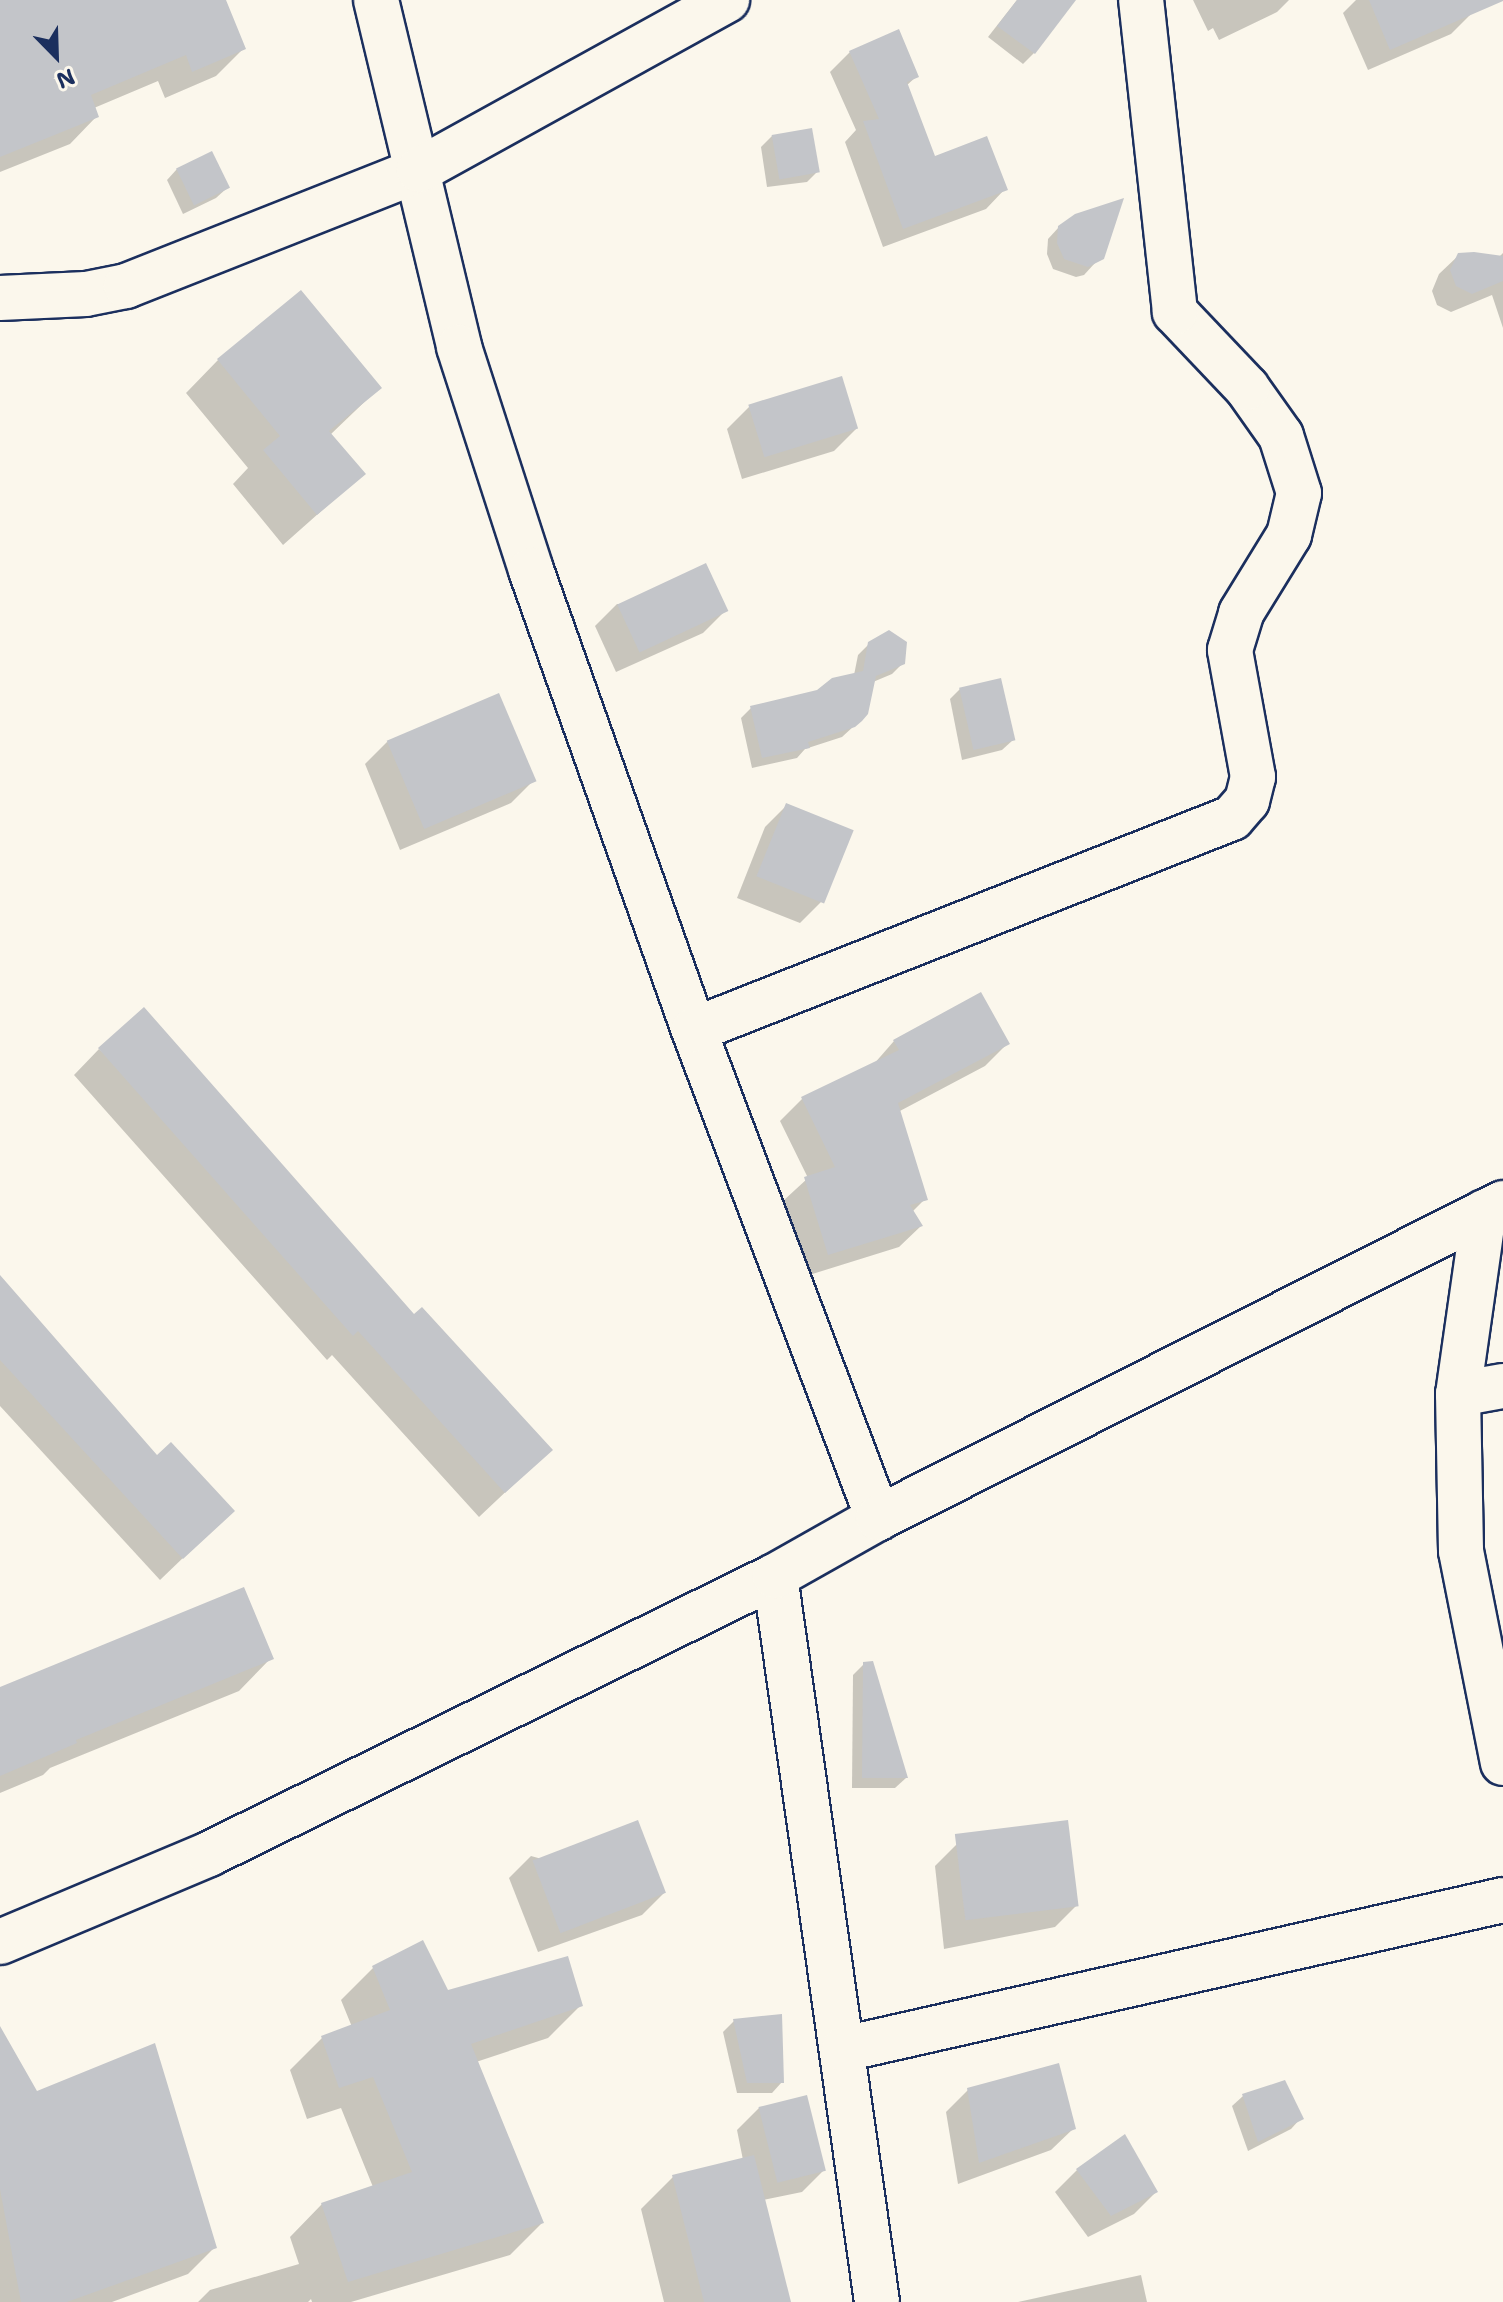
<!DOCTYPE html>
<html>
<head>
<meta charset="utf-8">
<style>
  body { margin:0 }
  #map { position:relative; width:1503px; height:2302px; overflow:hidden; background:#fbf7ec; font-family:"Shantell Sans",sans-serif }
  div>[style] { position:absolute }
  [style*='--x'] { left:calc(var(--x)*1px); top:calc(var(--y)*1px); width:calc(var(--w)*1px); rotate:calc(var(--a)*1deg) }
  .shadow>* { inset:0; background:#0003 }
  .building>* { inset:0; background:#c3c5c9; transform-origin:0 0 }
  .roads { filter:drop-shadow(2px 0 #1b2f5e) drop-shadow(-2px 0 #1b2f5e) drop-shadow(0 2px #1b2f5e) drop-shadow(0 -2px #1b2f5e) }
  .minor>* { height:44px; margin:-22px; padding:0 22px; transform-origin:22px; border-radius:22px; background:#fbf7ec }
  .major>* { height:44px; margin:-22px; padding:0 22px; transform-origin:22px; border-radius:22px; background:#fbf7ec }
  span { translate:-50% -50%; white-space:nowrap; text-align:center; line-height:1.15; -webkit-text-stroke:8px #fbf7ec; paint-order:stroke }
  .north { position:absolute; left:16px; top:16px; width:80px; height:80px; -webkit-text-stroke:6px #fbf7ec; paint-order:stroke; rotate:157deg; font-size:22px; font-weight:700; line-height:32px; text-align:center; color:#1b2f5e }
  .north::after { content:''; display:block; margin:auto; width:28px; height:36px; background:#1b2f5e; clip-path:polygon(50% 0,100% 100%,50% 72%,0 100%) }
</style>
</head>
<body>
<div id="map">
  <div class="shadow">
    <i style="clip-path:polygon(0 0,224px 0,244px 48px,216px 76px,165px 98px,158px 81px,94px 108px,97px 116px,70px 144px,0 172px)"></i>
    <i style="clip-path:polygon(1017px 0,1057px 0,1034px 53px,1023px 64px,988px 37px)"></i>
    <i style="clip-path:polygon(1193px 0,1289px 0,1277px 12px,1219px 40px,1213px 28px,1208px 31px)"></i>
    <i style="clip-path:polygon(1356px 0,1468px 0,1473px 12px,1451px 34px,1368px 70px,1343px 13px)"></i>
    <i style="clip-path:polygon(850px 52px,917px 76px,906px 86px,933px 158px,1005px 189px,986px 209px,883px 247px,845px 142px,856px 130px,830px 72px)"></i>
    <i style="clip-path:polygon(772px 136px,818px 171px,807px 182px,767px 187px,761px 147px)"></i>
    <i style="clip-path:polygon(177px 169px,227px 188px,216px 198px,183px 214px,167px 180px)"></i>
    <i style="clip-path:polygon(1059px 227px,1095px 263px,1084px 275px,1076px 277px,1053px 269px,1047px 254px,1048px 239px)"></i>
    <i style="clip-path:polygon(1503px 253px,1503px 328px,1492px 295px,1451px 312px,1437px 305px,1432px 291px,1439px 274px,1459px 255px,1498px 258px)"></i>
    <i style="clip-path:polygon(218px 360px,379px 388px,330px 435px,363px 474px,283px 545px,233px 484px,248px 468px,186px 393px)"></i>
    <i style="clip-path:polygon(749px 407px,856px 429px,834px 451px,742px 479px,727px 429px)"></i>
    <i style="clip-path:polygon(617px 604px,725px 611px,703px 633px,616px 672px,595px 626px)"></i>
    <i style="clip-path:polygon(869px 644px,903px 663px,892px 674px,873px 682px,854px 726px,842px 737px,805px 749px,797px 758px,752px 768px,741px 718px,752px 707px,818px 692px,854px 675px,858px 655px)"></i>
    <i style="clip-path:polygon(960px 689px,1013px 740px,1002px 750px,962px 760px,950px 699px)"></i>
    <i style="clip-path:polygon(387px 742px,533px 781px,511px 803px,400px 850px,365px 764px)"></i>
    <i style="clip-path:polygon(787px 805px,851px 831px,822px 901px,800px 923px,737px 898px,765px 827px)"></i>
    <i style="clip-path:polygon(894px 1041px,1007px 1044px,985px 1066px,898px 1112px,925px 1199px,912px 1212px,921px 1226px,899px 1247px,806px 1276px,783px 1201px,808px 1178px,780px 1121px,802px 1099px,873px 1065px)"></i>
    <i style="clip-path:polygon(99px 1049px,414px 1316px,550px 1450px,479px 1517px,332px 1355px,327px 1360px,74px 1075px)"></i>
    <i style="clip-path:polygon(0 1279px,210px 1532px,160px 1580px,0 1406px)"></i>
    <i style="clip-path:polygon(271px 1658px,239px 1691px,50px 1768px,43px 1775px,0 1793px,0 1690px)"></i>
    <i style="clip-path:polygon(864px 1664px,906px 1778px,895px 1788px,852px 1788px,853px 1675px)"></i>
    <i style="clip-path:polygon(957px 1844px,1077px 1905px,1055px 1927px,944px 1949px,935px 1866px)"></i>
    <i style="clip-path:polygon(531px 1856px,664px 1893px,642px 1915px,538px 1952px,509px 1878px)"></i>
    <i style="clip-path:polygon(373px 1968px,447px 1992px,581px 2005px,548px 2038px,476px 2062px,542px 2223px,510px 2255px,351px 2302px,312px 2302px,311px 2299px,308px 2302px,198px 2302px,210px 2290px,299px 2264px,290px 2237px,322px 2204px,373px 2187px,341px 2108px,307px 2119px,290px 2070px,322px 2038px,352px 2027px,341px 2000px)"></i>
    <i style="clip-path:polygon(734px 2021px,782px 2082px,772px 2093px,737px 2093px,723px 2032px)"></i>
    <i style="clip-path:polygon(0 2065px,36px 2093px,215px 2247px,188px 2274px,112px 2302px,0 2302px)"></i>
    <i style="clip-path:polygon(968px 2090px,1074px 2128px,1051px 2150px,958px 2184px,946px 2112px)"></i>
    <i style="clip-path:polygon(1243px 2096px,1301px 2118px,1291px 2129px,1248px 2151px,1232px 2106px)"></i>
    <i style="clip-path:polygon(759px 2108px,824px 2170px,802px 2192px,763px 2200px,789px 2302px,664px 2302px,641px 2209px,673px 2177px,743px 2160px,737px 2130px)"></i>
    <i style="clip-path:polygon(1124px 2137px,1156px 2192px,1134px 2214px,1088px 2237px,1055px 2192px,1077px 2170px)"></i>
    <i style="clip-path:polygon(1141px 2275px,1147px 2302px,1018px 2302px)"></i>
  </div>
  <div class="building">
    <i style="clip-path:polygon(0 0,226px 0,246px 49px,192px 72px,186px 55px,91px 95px,99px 117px,0 157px)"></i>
    <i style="clip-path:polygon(1017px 0,1076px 0,1035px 54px,997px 26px)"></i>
    <i style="clip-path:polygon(1369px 0,1503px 0,1503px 1px,1390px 50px)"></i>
    <i style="clip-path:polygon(899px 29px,919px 77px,907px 82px,935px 156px,987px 136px,1008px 190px,903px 229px,863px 121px,879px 119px,849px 51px)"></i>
    <i style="left:812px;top:128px;width:45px;height:41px;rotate:80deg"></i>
    <i style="left:212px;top:151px;width:41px;height:40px;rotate:64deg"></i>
    <i style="clip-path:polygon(1124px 198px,1104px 259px,1088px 267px,1064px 259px,1057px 243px,1058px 226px,1075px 214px)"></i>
    <i style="clip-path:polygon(1474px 252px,1503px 256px,1503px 281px,1472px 294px,1456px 286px,1450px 270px,1458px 253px)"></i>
    <i style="clip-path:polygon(301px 290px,382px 388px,329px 431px,366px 474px,317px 515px,263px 450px,280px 436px,217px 359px)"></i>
    <i style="left:842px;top:376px;width:55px;height:98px;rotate:73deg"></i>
    <i style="left:706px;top:563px;width:53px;height:98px;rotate:65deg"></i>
    <i style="clip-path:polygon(889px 630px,907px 642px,905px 664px,876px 676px,868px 714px,862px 721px,855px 727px,808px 742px,810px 748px,762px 758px,750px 706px,817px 690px,832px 678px,863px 671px,868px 642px)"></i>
    <i style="left:1001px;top:678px;width:64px;height:43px;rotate:77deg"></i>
    <i style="left:499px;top:693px;width:96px;height:122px;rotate:67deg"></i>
    <i style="left:786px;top:803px;width:73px;height:79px;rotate:22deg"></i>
    <i style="clip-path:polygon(981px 992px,1010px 1044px,898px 1103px,928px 1200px,910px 1205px,923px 1226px,828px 1255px,804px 1177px,835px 1167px,801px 1097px,899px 1050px,893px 1040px)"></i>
    <i style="clip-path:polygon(144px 1007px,414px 1314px,422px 1307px,553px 1450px,505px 1493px,358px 1331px,353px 1336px,98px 1048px)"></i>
    <i style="clip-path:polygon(0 1275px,157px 1455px,171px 1442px,235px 1511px,183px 1559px,0 1360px)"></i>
    <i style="clip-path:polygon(244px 1587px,274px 1659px,76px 1740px,77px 1743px,0 1776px,0 1687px)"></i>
    <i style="clip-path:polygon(873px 1661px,908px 1778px,862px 1778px,863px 1662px)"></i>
    <i style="left:638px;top:1820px;width:78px;height:113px;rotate:69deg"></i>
    <i style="left:1068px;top:1820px;width:87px;height:114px;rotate:83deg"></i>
    <i style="clip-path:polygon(423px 1940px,448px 1990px,568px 1956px,583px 2006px,471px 2044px,544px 2223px,348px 2282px,321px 2203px,412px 2172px,373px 2077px,339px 2088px,321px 2036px,390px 2010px,372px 1966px)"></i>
    <i style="clip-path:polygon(782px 2014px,784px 2083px,747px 2083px,733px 2019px)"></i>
    <i style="clip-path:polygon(0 2026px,37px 2091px,155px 2043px,217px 2248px,67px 2302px,21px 2302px,0 2189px)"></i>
    <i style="clip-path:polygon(1059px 2063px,1076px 2129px,979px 2163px,967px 2088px)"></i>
    <i style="clip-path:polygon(1285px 2080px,1304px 2119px,1258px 2142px,1242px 2094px)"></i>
    <i style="left:807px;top:2095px;width:78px;height:50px;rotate:76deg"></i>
    <i style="clip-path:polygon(1125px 2134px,1158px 2192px,1111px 2216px,1076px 2169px)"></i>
    <i style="clip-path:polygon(754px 2155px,791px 2302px,704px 2302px,672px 2175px)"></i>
  </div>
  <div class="roads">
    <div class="minor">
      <i style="--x:376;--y:0;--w:357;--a:76.5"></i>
      <i style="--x:459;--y:347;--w:234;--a:72.1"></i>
      <i style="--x:531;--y:570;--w:488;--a:70.5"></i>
      <i style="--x:694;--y:1030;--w:522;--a:69.34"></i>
      <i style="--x:0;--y:298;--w:86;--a:-2.7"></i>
      <i style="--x:86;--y:294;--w:41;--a:-11.3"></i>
      <i style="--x:126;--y:286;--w:315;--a:-21.6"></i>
      <i style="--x:419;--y:170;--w:352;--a:-28.9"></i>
      <i style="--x:694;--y:1030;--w:578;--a:-21.51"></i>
      <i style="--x:1232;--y:818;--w:23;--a:-49"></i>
      <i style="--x:1247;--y:801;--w:25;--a:-76"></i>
      <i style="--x:1253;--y:777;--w:129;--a:-100.3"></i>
      <i style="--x:1230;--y:650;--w:39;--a:-73"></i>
      <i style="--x:1241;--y:613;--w:92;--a:-58.4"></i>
      <i style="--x:1289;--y:535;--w:43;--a:-76.6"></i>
      <i style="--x:1299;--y:493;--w:60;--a:-107.5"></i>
      <i style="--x:1281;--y:436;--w:59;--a:-125.3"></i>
      <i style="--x:1247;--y:388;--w:105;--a:-133.5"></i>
      <i style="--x:1175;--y:312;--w:314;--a:-96.2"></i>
      <i style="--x:1484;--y:1212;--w:184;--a:98.1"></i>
      <i style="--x:1458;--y:1394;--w:157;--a:88.9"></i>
      <i style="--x:1461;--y:1551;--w:216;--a:78.8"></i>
      <i style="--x:1458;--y:1394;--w:46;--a:-10.1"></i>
      <i style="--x:775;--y:1576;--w:733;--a:82"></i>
      <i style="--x:844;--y:2049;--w:676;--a:-12.74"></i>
    </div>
    <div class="major">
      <i style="--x:0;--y:1942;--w:227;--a:-22.8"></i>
      <i style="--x:209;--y:1854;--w:631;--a:-26.16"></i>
      <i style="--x:775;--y:1576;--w:118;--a:-29.4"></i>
      <i style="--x:878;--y:1518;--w:700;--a:-26.75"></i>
    </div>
  </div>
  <div class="north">N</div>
</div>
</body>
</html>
